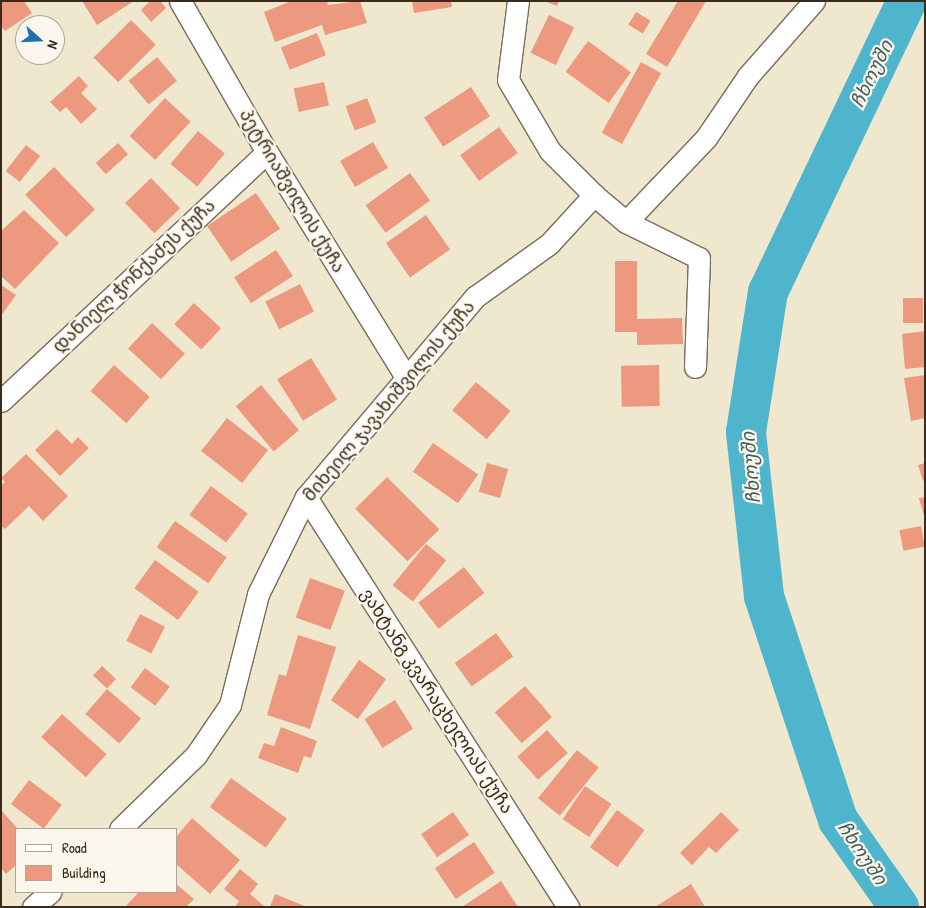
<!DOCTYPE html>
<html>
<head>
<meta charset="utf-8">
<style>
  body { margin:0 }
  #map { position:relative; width:926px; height:908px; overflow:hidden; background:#f0e8ce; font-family:"Patrick Hand","Noto Sans Georgian",sans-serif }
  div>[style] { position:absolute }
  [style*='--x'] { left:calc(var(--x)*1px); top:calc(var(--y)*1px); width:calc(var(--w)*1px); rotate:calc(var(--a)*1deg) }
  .river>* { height:40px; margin:-20px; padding:0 20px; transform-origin:20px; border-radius:20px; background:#4fb5cd }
  .building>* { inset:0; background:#ec997f; transform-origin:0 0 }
  .roads { filter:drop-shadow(1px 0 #7a6c5c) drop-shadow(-1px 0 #7a6c5c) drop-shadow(0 1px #7a6c5c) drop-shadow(0 -1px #7a6c5c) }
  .minor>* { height:21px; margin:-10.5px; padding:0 10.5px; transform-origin:10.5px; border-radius:10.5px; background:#fff }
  span { translate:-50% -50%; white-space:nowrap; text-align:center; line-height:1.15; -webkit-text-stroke:4.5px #fbf7ec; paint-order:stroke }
  .street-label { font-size:18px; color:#3b2a1e }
  .water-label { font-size:19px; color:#425b5b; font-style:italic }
  .frame { position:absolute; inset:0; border:2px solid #3b2a1e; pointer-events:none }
  .legend { position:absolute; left:15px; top:828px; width:162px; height:65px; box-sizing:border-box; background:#fbf7ec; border:1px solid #aea59a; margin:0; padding:6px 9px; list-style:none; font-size:15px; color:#3b2a1e }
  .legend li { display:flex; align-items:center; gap:10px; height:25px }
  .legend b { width:25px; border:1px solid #aea59a }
  .north { position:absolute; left:15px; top:15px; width:50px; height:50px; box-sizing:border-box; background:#fbf7ec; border:1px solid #aea59a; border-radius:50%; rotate:110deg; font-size:14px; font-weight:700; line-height:20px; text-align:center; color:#3b2a1e }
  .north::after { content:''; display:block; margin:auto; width:18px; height:22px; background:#1f6fb2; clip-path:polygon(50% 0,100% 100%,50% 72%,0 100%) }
</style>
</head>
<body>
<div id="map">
  <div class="river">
    <i style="--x:899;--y:907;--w:106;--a:-125"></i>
    <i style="--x:838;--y:820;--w:236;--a:-108.3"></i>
    <i style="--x:764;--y:596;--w:165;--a:-96.3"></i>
    <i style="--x:746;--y:432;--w:142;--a:-81.1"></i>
    <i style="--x:768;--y:292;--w:322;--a:-64.5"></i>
  </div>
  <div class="building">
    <i style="clip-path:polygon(1px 1px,24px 1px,32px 13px,5px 31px,1px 26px)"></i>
    <i style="clip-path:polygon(82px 1px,134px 1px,97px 25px)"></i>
    <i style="clip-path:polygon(150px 1px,160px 1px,166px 8px,151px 22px,141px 10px)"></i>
    <i style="clip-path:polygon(291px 1px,327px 1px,328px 5px,360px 1px,367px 23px,325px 35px,322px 25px,275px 42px,264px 12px)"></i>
    <i style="clip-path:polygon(412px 1px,451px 1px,452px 7px,414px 13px)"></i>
    <i style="clip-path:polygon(544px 1px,559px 1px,557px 6px)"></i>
    <i style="clip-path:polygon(678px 1px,706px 1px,667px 67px,646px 54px)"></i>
    <i style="left:636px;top:12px;width:17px;height:15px;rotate:31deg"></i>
    <i style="left:549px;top:15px;width:28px;height:42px;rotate:26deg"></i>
    <i style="left:131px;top:20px;width:35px;height:53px;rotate:45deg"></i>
    <i style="left:317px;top:33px;width:24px;height:39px;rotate:68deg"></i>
    <i style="left:588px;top:41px;width:53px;height:38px;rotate:36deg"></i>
    <i style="left:157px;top:57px;width:31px;height:37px;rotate:50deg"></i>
    <i style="left:641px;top:62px;width:23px;height:81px;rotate:29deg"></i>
    <i style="clip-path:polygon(79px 76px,88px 86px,81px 93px,97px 109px,81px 124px,66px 107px,60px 112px,50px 102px)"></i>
    <i style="left:324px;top:82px;width:24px;height:31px;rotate:78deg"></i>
    <i style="left:471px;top:87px;width:35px;height:56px;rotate:57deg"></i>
    <i style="left:165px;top:98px;width:35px;height:52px;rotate:43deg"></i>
    <i style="left:367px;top:98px;width:26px;height:23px;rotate:69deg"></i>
    <i style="left:499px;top:127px;width:32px;height:48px;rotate:54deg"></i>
    <i style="left:198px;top:131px;width:35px;height:43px;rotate:40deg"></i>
    <i style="left:373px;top:142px;width:30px;height:38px;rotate:60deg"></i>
    <i style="left:118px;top:143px;width:15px;height:30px;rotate:48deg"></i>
    <i style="left:26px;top:145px;width:18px;height:33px;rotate:38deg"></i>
    <i style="left:54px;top:167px;width:59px;height:40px;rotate:46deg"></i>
    <i style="left:410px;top:173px;width:34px;height:55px;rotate:54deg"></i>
    <i style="left:151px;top:178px;width:42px;height:36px;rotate:46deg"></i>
    <i style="left:256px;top:193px;width:43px;height:59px;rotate:56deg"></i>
    <i style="clip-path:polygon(24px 210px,59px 243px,15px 289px,1px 276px,1px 231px)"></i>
    <i style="left:426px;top:215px;width:42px;height:49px;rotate:55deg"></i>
    <i style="left:276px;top:250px;width:31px;height:50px;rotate:57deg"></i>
    <i style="clip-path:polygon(615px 261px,637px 261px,637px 319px,682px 318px,683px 344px,637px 345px,637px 332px,615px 332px)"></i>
    <i style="left:300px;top:284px;width:31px;height:39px;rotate:63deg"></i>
    <i style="clip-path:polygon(1px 285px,16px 295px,1px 316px)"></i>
    <i style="left:903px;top:298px;width:20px;height:25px"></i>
    <i style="left:194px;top:303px;width:37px;height:29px;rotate:43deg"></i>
    <i style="left:152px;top:323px;width:45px;height:35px;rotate:43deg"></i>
    <i style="clip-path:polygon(925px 331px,925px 367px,905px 369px,902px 334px)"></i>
    <i style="left:311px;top:358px;width:49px;height:40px;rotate:58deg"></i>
    <i style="left:114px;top:365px;width:48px;height:35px;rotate:42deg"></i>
    <i style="left:659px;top:365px;width:41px;height:38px;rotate:89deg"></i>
    <i style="clip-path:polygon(925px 375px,925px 418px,911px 421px,904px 378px)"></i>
    <i style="left:476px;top:382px;width:45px;height:37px;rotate:40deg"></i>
    <i style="left:261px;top:385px;width:59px;height:33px;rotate:50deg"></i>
    <i style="left:227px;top:418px;width:52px;height:42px;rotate:38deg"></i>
    <i style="clip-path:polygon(57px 429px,72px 444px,78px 437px,89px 448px,60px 476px,35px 450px)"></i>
    <i style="left:433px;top:443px;width:55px;height:35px;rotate:35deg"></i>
    <i style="clip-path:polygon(26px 454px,68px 496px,43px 521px,29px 506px,5px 529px,1px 526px,1px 486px,5px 482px,1px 478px)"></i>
    <i style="left:487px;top:463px;width:22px;height:30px;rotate:16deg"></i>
    <i style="clip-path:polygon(925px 463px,925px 480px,923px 481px,918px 465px)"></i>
    <i style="left:387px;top:477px;width:74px;height:45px;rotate:45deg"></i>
    <i style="left:211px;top:486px;width:46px;height:36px;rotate:37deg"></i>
    <i style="clip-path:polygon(925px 497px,925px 516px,924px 516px,919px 498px)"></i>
    <i style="left:175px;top:521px;width:63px;height:32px;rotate:35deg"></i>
    <i style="left:921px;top:526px;width:21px;height:22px;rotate:79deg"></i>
    <i style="left:426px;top:544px;width:26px;height:53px;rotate:39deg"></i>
    <i style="left:155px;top:560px;width:54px;height:35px;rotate:36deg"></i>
    <i style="left:464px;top:567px;width:33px;height:58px;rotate:52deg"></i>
    <i style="left:310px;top:578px;width:37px;height:42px;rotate:20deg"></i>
    <i style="left:140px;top:614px;width:28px;height:30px;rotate:27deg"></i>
    <i style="left:496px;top:633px;width:29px;height:51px;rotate:54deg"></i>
    <i style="clip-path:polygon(298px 635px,336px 647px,310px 729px,267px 715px,279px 674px,286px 676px)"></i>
    <i style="left:359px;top:660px;width:33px;height:49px;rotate:35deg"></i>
    <i style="left:102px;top:666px;width:19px;height:13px;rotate:43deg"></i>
    <i style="left:145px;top:668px;width:31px;height:24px;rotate:37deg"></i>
    <i style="left:525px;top:686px;width:41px;height:40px;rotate:49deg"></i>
    <i style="left:107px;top:689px;width:45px;height:33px;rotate:41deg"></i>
    <i style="left:395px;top:700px;width:34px;height:36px;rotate:58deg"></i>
    <i style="left:62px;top:714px;width:60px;height:31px;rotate:42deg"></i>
    <i style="clip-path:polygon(281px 727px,317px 741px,311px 758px,304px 756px,298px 773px,258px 758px,264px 743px,274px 746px)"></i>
    <i style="left:547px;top:730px;width:31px;height:40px;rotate:48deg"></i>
    <i style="left:577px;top:750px;width:28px;height:62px;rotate:39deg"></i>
    <i style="left:231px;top:778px;width:69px;height:36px;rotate:36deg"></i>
    <i style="left:29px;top:780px;width:41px;height:30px;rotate:37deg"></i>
    <i style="left:585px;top:786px;width:32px;height:40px;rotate:34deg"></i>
    <i style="clip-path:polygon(1px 810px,18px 829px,16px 865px,6px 874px,1px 868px)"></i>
    <i style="left:617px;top:810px;width:34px;height:46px;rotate:36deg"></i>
    <i style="left:453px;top:812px;width:28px;height:39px;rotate:55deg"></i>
    <i style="clip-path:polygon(721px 812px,739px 830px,716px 853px,709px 847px,692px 865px,680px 853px)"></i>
    <i style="clip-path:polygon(192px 818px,240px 860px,210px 894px,176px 864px,176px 837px)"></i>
    <i style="left:474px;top:842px;width:37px;height:47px;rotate:56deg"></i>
    <i style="clip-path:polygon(240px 869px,258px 884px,250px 894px,265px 907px,235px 907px,239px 901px,224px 889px)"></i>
    <i style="clip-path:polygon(501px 881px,518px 907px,462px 907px)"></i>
    <i style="clip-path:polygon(176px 884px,194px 899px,186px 907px,125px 907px,139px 892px,176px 892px)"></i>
    <i style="clip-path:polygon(691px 884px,705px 907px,655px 907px)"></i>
    <i style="clip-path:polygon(275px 894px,307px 907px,270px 907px)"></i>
  </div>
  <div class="roads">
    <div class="minor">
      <i style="--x:180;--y:1;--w:174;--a:60.1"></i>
      <i style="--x:267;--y:152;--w:267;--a:58.3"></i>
      <i style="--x:594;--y:195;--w:42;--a:40.2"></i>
      <i style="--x:626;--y:222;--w:116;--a:-46.4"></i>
      <i style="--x:706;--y:138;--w:75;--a:-55.9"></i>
      <i style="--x:748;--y:76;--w:100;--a:-48.7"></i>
      <i style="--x:626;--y:222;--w:81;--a:26.3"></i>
      <i style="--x:699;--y:258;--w:109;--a:92.1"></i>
      <i style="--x:1;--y:401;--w:364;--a:-43.1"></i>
      <i style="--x:306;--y:497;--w:487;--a:57.4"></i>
      <i style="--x:120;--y:829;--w:106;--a:-44.2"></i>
      <i style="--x:196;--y:755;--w:60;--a:-55.8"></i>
      <i style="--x:230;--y:705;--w:114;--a:-75.8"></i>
      <i style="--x:258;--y:594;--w:108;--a:-63.7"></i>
      <i style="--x:306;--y:497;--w:262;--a:-49.8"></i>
      <i style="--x:475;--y:297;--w:91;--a:-35.6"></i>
      <i style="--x:549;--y:244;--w:67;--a:-47.4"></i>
      <i style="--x:594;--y:195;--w:62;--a:-135"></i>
      <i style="--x:550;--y:151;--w:82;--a:-120.6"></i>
      <i style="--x:508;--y:80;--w:80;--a:-82.8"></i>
      <i style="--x:33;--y:907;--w:23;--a:-41"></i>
    </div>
  </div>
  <div class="street-label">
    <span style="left:292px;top:191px;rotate:59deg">პეტრიაშვილის ქუჩა</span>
    <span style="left:134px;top:276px;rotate:-43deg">დანიელ ჭონქაძეს ქუჩა</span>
    <span style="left:389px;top:401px;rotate:-50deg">მიხეილ ჯავახიშვილის ქუჩა</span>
    <span style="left:437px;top:701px;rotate:57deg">ვახტანგ კვარაცხელიას ქუჩა</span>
  </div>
  <div class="water-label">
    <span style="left:872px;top:74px;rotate:-64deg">ჩხოუში</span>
    <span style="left:751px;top:468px;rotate:-95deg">ჩხოუში</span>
    <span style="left:862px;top:853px;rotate:56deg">ჩხოუში</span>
  </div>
  <div class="frame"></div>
  <ul class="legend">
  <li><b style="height:6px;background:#fff"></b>Road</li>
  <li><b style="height:14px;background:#ec997f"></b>Building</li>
  </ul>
  <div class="north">N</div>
</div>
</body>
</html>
